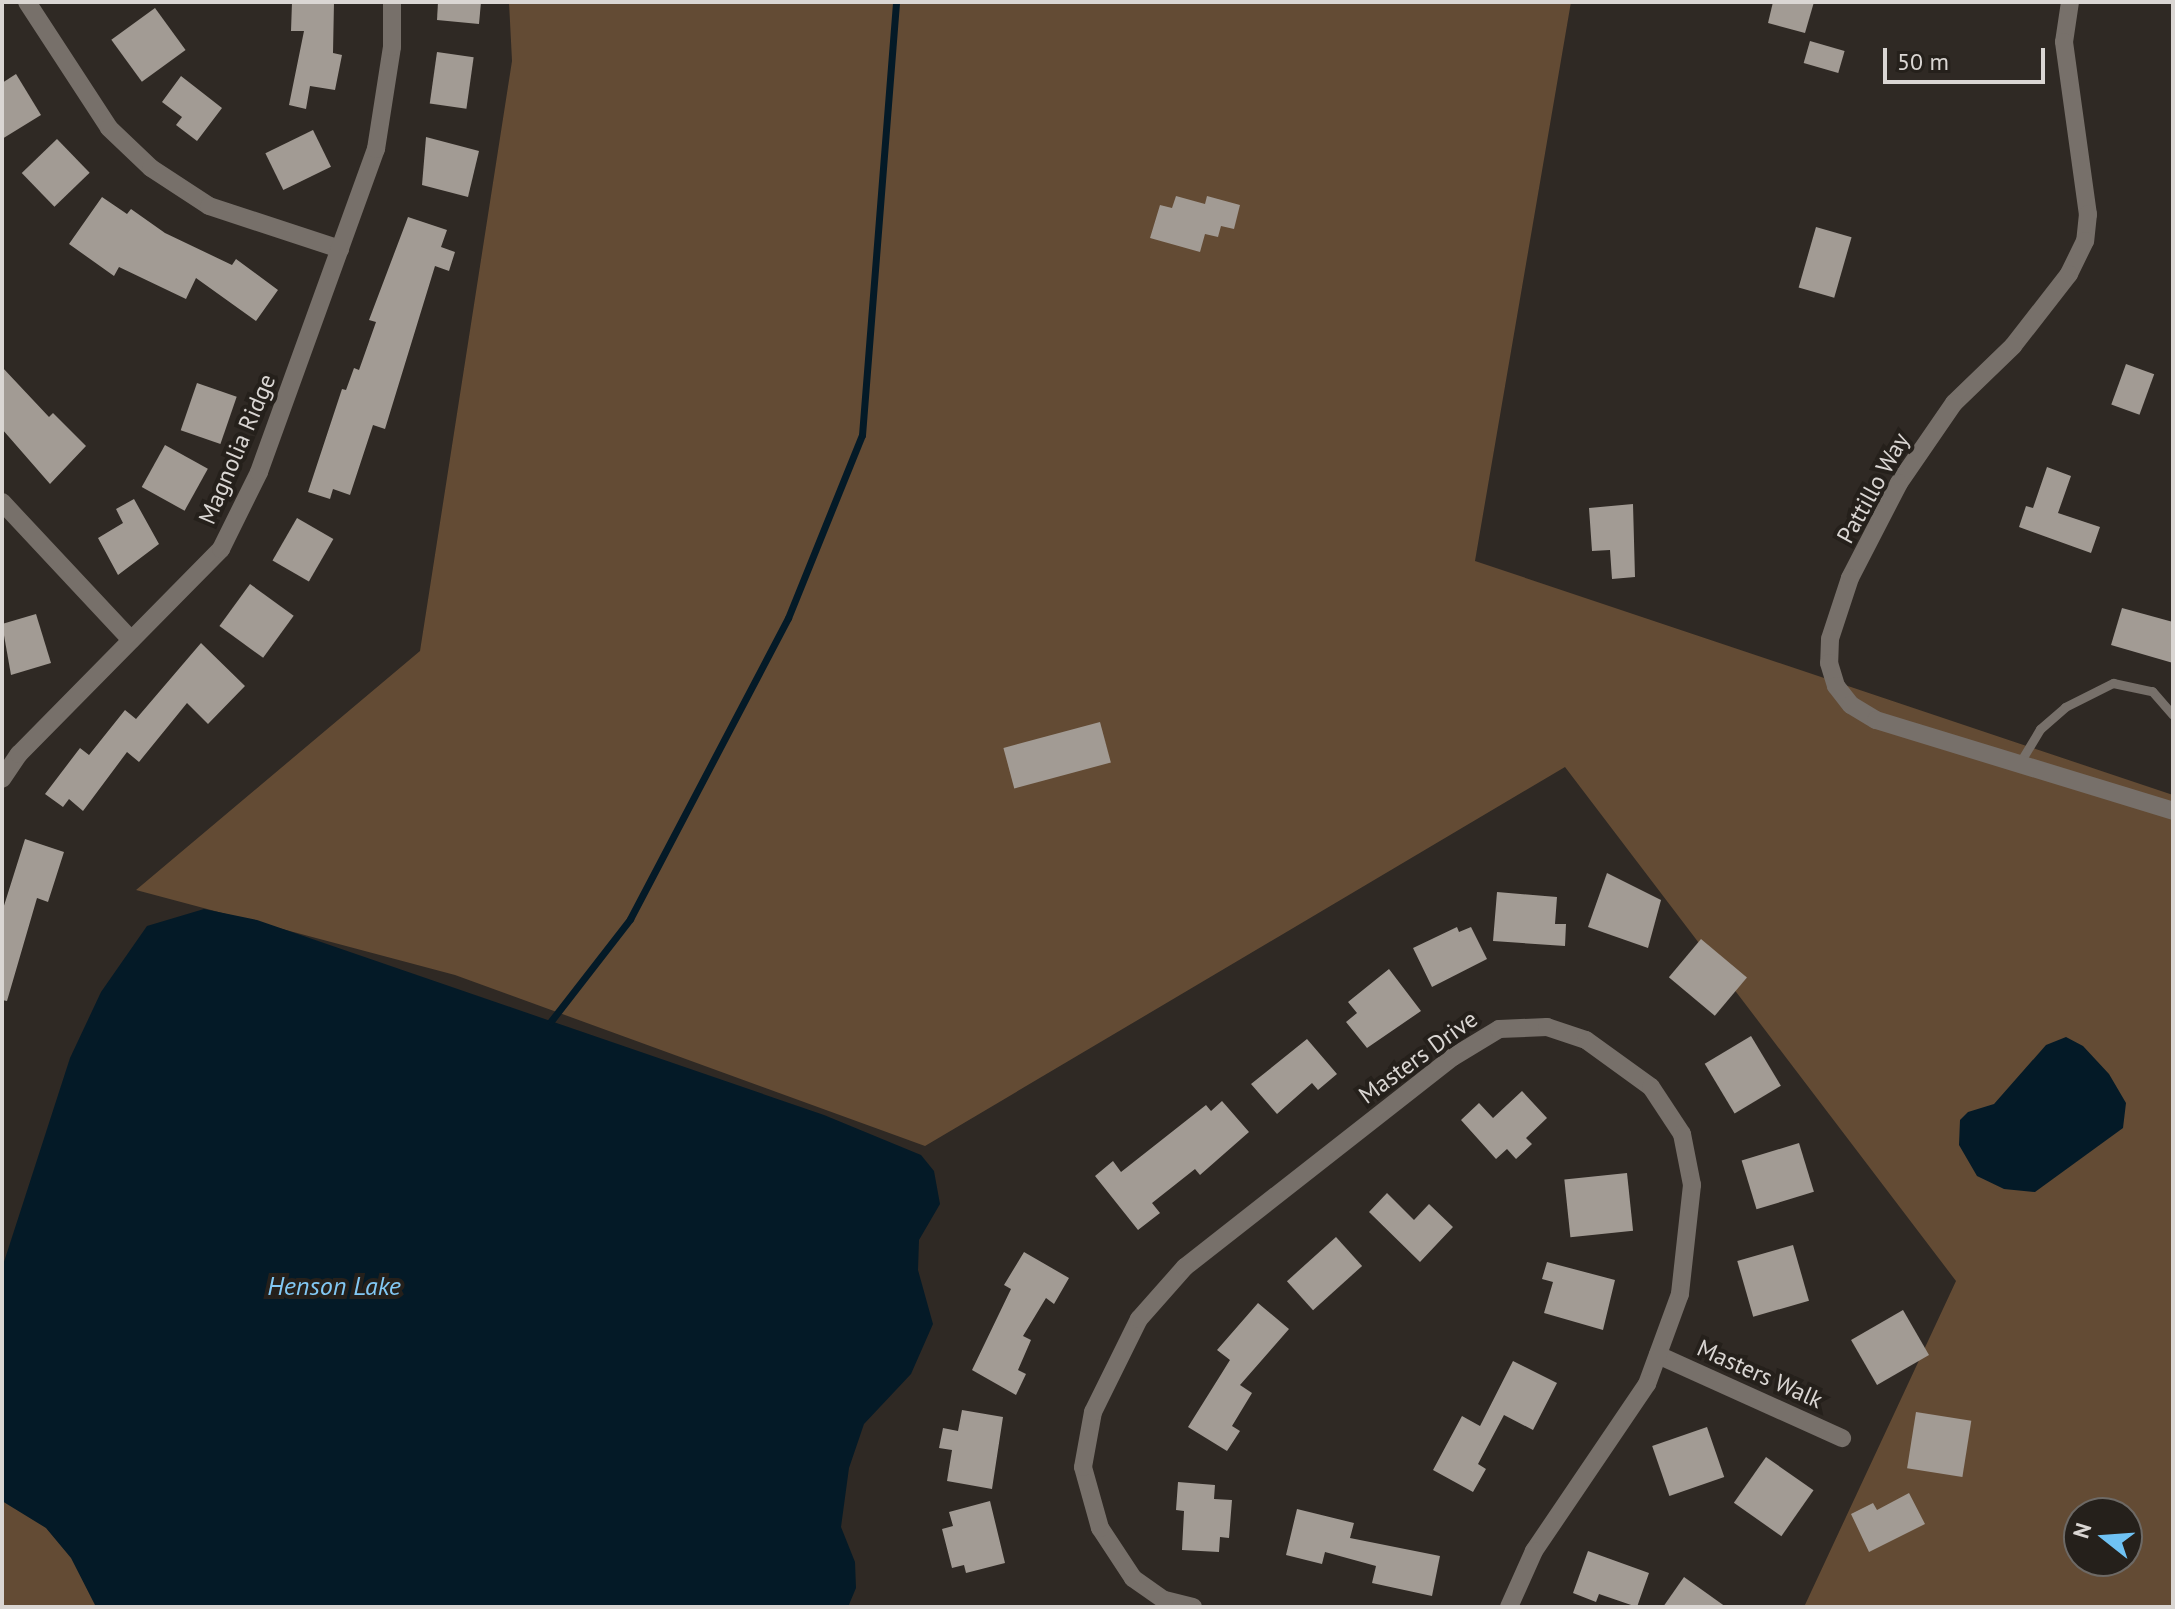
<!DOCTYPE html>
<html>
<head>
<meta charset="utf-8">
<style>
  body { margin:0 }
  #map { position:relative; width:2175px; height:1609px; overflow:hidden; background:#2f2924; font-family:"PT Sans",sans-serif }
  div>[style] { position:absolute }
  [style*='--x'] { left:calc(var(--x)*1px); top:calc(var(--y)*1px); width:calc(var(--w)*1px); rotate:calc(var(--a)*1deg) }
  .green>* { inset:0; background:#634b34 }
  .water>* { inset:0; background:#041a27 }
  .stream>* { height:7px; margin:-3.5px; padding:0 3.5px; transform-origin:3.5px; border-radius:3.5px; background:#041a27 }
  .building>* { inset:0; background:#a29b94; transform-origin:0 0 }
  .lane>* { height:9px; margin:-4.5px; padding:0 4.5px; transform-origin:4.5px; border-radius:4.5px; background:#77706a }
  .street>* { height:18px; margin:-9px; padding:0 9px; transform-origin:9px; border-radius:9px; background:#77706a }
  span { translate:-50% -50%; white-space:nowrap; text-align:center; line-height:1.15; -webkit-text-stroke:8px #25201b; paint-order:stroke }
  .street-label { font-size:24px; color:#dad6d3 }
  .water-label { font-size:26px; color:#82c8f4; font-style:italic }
  .frame { position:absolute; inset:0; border:4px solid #dad6d3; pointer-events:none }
  .north { position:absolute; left:2063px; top:1497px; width:80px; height:80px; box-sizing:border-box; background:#25201b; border:2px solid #6d6965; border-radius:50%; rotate:287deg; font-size:22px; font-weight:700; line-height:32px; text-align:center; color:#dad6d3 }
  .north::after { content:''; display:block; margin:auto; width:28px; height:36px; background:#6fc2f4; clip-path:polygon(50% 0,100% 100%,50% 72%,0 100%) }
  .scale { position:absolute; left:1883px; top:48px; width:162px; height:36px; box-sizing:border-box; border:4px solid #dad6d3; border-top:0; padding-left:10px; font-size:24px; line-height:28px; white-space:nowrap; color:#dad6d3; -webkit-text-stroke:6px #25201b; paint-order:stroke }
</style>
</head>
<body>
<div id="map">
  <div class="green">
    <i style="clip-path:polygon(evenodd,509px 2px,1571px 2px,1475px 561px,2173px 795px,2173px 1607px,1804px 1607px,1956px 1281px,1565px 767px,925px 1146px,455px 975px,136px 890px,420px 651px,512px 61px,509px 2px,2079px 1513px,2127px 1513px,2127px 1561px,2079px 1561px,2079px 1513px)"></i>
    <i style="clip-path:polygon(2px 1476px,114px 1607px,2px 1607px)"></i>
  </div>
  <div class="water">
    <i style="clip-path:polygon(204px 909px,257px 920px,824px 1115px,921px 1155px,934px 1171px,940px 1204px,919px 1240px,918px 1270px,933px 1324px,911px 1374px,864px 1424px,849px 1468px,841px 1527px,855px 1562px,856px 1588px,848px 1607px,96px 1607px,71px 1558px,46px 1528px,2px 1501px,2px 1268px,70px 1058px,101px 992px,147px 926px)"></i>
    <i style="clip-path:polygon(2066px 1037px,2083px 1046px,2109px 1074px,2126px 1103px,2123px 1128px,2035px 1192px,2004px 1189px,1977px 1176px,1959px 1145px,1960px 1120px,1968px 1112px,1994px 1104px,2046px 1045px)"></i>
  </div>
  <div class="stream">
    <i style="--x:551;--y:1021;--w:129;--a:-52.2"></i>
    <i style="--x:630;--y:919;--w:340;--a:-62.3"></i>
    <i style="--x:788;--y:618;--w:197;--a:-68"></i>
    <i style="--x:862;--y:435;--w:434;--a:-85.5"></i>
  </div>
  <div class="building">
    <i style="clip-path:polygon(292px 2px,334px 2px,333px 53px,342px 55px,335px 90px,310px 86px,306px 109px,289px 105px,304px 31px,291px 31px)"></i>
    <i style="clip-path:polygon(438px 2px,481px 2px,479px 24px,437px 20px)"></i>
    <i style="clip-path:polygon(1773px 2px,1814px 2px,1805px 33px,1768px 23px)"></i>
    <i style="left:155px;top:8px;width:52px;height:54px;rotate:54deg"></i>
    <i style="left:1810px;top:41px;width:36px;height:23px;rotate:16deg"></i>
    <i style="left:437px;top:52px;width:37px;height:52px;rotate:8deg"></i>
    <i style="clip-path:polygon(16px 74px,41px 115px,2px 139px,2px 83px)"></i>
    <i style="clip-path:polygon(181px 76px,222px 108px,197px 141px,176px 125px,182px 117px,162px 102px)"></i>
    <i style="left:313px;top:130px;width:41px;height:53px;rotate:64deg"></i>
    <i style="clip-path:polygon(426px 137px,479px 151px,468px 197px,422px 185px)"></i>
    <i style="left:57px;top:139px;width:47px;height:49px;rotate:46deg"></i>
    <i style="clip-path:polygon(1176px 196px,1205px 204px,1207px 196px,1240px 205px,1234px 229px,1221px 226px,1218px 237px,1205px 234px,1200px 252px,1150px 238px,1160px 205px,1172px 208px)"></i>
    <i style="clip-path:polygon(102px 197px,127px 214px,131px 209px,165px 233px,232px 265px,236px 259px,278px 290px,256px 321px,196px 278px,186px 299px,119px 267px,114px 276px,69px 244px)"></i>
    <i style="clip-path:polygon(408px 217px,447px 230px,441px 247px,455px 252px,449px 271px,435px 266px,385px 429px,373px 425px,350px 495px,333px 489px,330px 499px,308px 492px,342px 389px,346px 390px,354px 368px,359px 370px,376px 322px,369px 320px)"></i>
    <i style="left:1816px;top:227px;width:37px;height:63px;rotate:16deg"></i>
    <i style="left:2126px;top:364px;width:30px;height:43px;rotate:20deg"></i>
    <i style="clip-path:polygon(2px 367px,49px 417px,53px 413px,86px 446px,50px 484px,2px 429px)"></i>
    <i style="left:197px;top:383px;width:42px;height:50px;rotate:19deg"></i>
    <i style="left:165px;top:445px;width:49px;height:48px;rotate:29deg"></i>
    <i style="clip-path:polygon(2047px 467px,2071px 476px,2058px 513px,2100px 527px,2091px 553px,2019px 527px,2026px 506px,2033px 508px)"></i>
    <i style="clip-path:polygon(134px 499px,159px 544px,118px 575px,98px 538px,123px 523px,116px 509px)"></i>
    <i style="clip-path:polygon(1633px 504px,1635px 577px,1612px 579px,1610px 550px,1592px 551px,1589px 508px)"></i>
    <i style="left:297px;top:518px;width:42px;height:49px;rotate:30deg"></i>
    <i style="left:250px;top:584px;width:54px;height:52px;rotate:36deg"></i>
    <i style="clip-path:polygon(2122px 608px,2173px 622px,2173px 663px,2111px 645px)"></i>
    <i style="clip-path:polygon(36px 614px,51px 663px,11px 675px,2px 624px)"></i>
    <i style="clip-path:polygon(201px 643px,245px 686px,208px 724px,187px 703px,139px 762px,127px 752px,83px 811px,69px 799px,63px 807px,45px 794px,80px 748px,89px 755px,125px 710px,136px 719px)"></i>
    <i style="left:1100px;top:722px;width:42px;height:100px;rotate:75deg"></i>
    <i style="clip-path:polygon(25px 839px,64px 852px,48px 902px,37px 898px,7px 1001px,2px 1000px,2px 912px)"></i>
    <i style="clip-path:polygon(1607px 873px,1661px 900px,1648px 948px,1588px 927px)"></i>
    <i style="clip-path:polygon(1497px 892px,1557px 897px,1555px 924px,1566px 924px,1565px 946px,1493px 941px)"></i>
    <i style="clip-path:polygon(1457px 927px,1459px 932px,1471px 927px,1487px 959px,1432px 987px,1413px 948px)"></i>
    <i style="left:1701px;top:939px;width:60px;height:50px;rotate:40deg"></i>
    <i style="clip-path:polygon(1389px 969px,1421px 1011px,1367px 1048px,1346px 1022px,1357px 1013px,1348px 1002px)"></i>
    <i style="left:1751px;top:1036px;width:58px;height:54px;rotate:59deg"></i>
    <i style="clip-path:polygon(1307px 1039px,1337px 1074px,1318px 1090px,1312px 1083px,1277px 1114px,1251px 1084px)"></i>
    <i style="clip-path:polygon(1522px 1091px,1547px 1118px,1526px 1138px,1532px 1144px,1516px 1159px,1507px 1149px,1496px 1159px,1461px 1120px,1479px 1103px,1493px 1118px)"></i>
    <i style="clip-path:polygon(1222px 1101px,1249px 1132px,1200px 1175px,1195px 1169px,1152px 1203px,1160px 1213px,1138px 1230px,1095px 1176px,1113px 1161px,1121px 1172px,1206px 1105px,1211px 1111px)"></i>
    <i style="left:1799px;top:1143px;width:51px;height:60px;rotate:73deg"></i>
    <i style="left:1627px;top:1173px;width:58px;height:63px;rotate:84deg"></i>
    <i style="clip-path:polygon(1387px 1193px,1414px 1220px,1429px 1204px,1453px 1227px,1420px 1262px,1369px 1212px)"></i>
    <i style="left:1336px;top:1237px;width:39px;height:66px;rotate:48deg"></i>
    <i style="left:1793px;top:1245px;width:58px;height:58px;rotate:74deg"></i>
    <i style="clip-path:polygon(1024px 1252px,1069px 1278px,1054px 1304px,1046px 1298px,1023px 1336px,1031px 1340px,1018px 1370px,1026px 1374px,1016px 1395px,972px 1370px,1011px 1289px,1004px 1285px)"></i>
    <i style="clip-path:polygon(1547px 1262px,1615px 1280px,1603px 1330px,1544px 1313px,1553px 1282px,1542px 1279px)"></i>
    <i style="clip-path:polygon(1258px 1303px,1289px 1329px,1240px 1385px,1252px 1393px,1232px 1426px,1240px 1431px,1227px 1451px,1188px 1427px,1230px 1360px,1217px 1350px)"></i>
    <i style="left:1903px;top:1310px;width:52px;height:60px;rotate:60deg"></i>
    <i style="clip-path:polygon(1513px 1361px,1557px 1383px,1533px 1430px,1504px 1415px,1478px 1464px,1486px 1469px,1473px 1492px,1433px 1470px,1462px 1416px,1480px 1426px)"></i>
    <i style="clip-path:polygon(962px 1410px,1003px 1417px,992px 1489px,947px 1481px,952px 1450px,939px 1448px,943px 1428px,958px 1431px)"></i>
    <i style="left:1916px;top:1412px;width:56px;height:57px;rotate:9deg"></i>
    <i style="left:1707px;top:1427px;width:53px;height:58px;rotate:71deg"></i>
    <i style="left:1766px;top:1457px;width:58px;height:56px;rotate:35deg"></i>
    <i style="clip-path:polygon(1178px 1482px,1215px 1485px,1214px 1499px,1232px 1500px,1229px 1538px,1220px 1537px,1219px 1552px,1182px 1550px,1184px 1511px,1176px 1510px)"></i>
    <i style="clip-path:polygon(1909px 1493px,1925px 1524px,1869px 1552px,1851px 1514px,1873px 1503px,1877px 1510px)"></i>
    <i style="clip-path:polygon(990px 1501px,1005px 1563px,966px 1573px,964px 1565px,952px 1568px,942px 1529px,953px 1526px,949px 1512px)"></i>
    <i style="clip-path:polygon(1297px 1509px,1354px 1523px,1350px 1538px,1440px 1556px,1432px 1596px,1372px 1583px,1376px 1566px,1325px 1552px,1322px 1564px,1286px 1555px)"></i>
    <i style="clip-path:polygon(1588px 1551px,1649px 1573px,1637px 1607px,1599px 1594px,1596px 1602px,1573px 1593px)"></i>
    <i style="clip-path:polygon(1684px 1577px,1726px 1607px,1663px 1607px)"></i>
  </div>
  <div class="lane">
    <i style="--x:2019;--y:764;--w:41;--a:-59"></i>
    <i style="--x:2040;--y:729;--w:33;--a:-41"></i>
    <i style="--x:2065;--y:707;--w:54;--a:-26.6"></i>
    <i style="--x:2113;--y:683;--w:40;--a:12"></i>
    <i style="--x:2152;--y:691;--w:32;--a:49"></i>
  </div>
  <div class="street">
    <i style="--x:27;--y:2;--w:150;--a:56.9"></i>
    <i style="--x:109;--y:128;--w:58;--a:43.6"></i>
    <i style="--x:151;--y:168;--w:69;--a:33.2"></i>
    <i style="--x:209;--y:206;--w:138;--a:18.2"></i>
    <i style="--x:2070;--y:2;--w:40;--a:98.5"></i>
    <i style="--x:2064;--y:42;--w:174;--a:82.1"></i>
    <i style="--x:2088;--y:214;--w:27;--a:96"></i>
    <i style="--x:2085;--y:241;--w:37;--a:116"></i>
    <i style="--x:2069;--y:274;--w:91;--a:127.9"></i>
    <i style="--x:2013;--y:346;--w:82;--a:136"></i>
    <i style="--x:1954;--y:403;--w:97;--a:124.5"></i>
    <i style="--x:1899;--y:483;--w:107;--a:117.3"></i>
    <i style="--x:1850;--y:578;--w:64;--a:108.2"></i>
    <i style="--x:1830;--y:639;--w:24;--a:92"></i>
    <i style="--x:1829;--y:663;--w:24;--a:73"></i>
    <i style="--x:1836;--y:686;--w:24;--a:52"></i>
    <i style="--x:1851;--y:705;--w:29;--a:31"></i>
    <i style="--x:1876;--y:720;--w:311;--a:17"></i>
    <i style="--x:2;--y:502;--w:189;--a:46.9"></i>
    <i style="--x:2;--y:779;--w:30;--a:-56"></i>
    <i style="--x:19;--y:754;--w:288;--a:-45.4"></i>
    <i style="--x:221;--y:549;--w:86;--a:-63.7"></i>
    <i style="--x:259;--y:472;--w:344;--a:-70.1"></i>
    <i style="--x:376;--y:149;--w:103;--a:-81.1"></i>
    <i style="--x:392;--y:47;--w:45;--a:-90"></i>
    <i style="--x:1658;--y:1355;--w:202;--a:24.3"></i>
    <i style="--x:1193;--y:1607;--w:30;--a:-166"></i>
    <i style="--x:1164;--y:1600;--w:38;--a:-145"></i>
    <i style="--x:1133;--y:1578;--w:60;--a:-123.4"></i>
    <i style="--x:1100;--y:1528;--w:63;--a:-105.6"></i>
    <i style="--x:1083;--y:1467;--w:56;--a:-79.7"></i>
    <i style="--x:1093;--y:1412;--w:104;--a:-63.7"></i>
    <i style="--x:1139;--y:1319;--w:69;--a:-48.5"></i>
    <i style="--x:1185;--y:1267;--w:340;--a:-38.1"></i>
    <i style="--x:1453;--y:1057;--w:54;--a:-31.3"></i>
    <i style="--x:1499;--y:1029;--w:48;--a:-2.4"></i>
    <i style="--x:1547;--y:1027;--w:41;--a:18.4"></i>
    <i style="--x:1586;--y:1040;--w:80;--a:35.9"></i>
    <i style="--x:1651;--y:1087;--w:56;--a:56.6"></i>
    <i style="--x:1682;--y:1134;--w:52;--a:78.9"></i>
    <i style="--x:1692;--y:1185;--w:110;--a:96.3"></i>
    <i style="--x:1680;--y:1294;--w:96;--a:110.1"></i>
    <i style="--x:1647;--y:1384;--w:202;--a:124.1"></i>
    <i style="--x:1534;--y:1551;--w:61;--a:114.1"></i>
  </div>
  <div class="street-label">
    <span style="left:237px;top:449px;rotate:-67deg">Magnolia Ridge</span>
    <span style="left:1873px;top:488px;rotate:-61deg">Pattillo Way</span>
    <span style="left:1418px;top:1057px;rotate:-36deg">Masters Drive</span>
    <span style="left:1760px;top:1374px;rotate:24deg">Masters Walk</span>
  </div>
  <div class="water-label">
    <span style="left:334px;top:1286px">Henson Lake</span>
  </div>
  <div class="frame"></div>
  <div class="north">N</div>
  <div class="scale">50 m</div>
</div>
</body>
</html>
